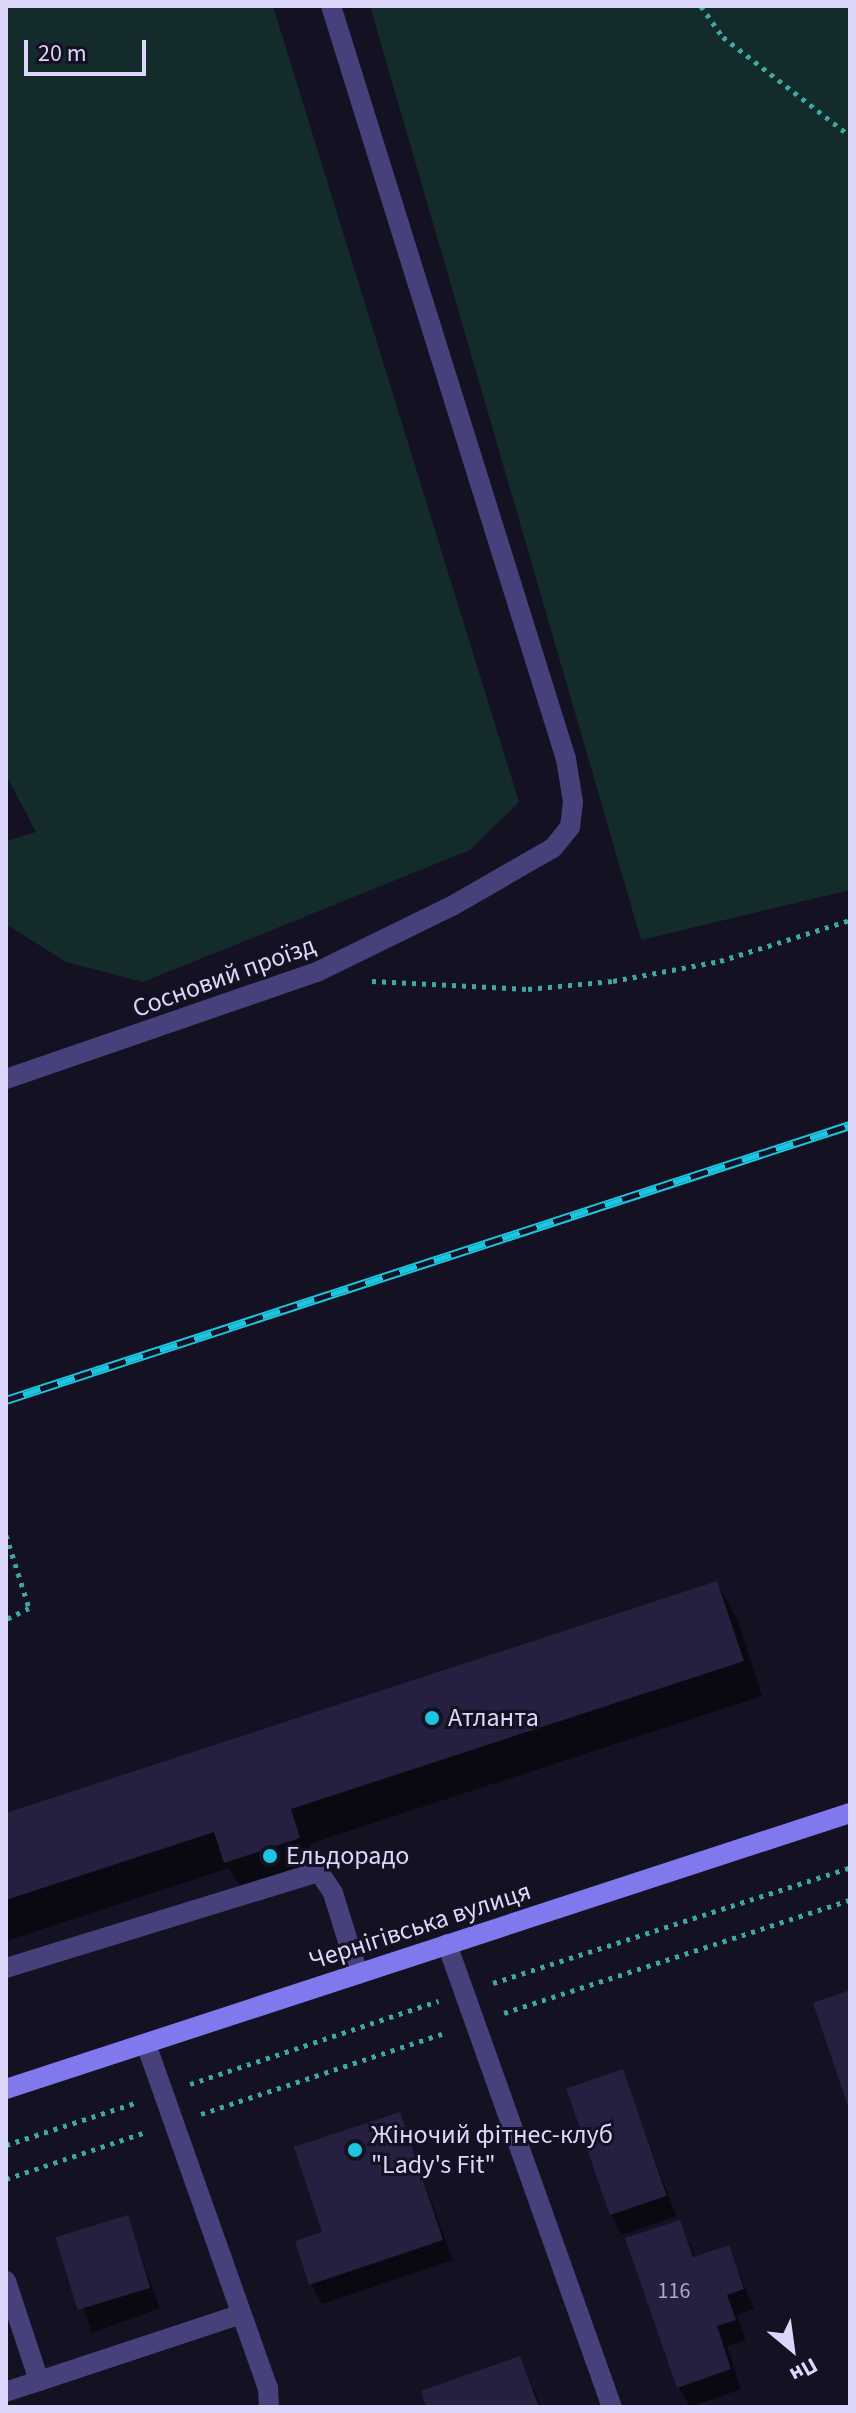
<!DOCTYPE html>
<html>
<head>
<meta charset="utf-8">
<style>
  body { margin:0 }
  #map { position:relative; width:856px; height:2413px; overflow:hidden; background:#141122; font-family:"Source Sans 3",sans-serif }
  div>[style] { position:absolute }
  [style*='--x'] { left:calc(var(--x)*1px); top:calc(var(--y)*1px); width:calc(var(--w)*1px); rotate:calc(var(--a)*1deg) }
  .green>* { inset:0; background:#142b2b }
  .shadow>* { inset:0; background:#0007; transform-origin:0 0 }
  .building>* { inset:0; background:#271f40; transform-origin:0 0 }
  .path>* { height:5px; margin-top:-2.5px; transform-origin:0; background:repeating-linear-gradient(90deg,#3da7a4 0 4px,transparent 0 10px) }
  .lane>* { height:20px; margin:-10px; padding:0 10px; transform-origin:10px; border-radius:10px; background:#46417b }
  .street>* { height:20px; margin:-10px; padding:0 10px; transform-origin:10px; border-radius:10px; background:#46417b }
  .secondary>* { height:20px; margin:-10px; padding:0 10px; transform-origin:10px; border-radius:10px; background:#8079ee }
  .rail>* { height:9px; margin-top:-4.5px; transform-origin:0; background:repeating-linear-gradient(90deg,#141122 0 18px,#1cc6e0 0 36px); box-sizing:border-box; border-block:2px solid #1cc6e0 }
  .dots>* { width:22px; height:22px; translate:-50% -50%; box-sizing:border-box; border:4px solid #141122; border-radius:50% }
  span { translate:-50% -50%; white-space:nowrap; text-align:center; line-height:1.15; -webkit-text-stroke:6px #141122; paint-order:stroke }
  .number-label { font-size:22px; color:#afa8cc }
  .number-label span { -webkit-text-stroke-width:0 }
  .street-label { font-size:26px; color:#dcd6fa }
  .poi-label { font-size:26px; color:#dcd6fa }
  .left { translate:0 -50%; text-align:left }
  .frame { position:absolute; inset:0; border:8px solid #dcd6fa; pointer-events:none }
  .north { position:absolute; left:752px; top:2309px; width:80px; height:80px; -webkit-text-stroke:6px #141122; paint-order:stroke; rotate:151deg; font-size:22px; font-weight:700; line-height:32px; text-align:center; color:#dcd6fa }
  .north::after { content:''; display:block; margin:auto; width:28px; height:36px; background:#dcd6fa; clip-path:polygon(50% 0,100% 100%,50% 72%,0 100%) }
  .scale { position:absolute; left:24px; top:40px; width:122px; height:36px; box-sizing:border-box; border:4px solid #dcd6fa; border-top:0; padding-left:10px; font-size:24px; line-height:28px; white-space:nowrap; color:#dcd6fa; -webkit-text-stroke:6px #141122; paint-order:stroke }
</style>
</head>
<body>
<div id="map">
  <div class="green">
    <i style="clip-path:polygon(6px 6px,273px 6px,519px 802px,470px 850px,143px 982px,66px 962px,6px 924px,6px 841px,36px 832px,6px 775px)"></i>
    <i style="clip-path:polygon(370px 6px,850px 6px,850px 890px,641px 940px)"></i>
  </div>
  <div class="shadow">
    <i style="clip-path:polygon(717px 1583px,737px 1618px,762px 1696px,309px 1844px,319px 1873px,246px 1897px,229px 1868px,6px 1941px,6px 1815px)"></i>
    <i style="clip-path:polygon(622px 2072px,676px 2216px,622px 2235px,611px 2215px)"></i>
    <i style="clip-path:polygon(399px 2114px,453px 2260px,322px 2304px,311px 2284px,325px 2234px)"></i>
    <i style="left:127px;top:2218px;width:96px;height:72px;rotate:70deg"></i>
    <i style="clip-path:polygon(679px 2222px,696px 2258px,728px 2247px,754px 2309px,737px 2315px,746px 2340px,727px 2346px,741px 2389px,690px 2407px,679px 2387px)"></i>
    <i style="clip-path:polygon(520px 2358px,541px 2407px,428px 2407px)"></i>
  </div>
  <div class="building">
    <i style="clip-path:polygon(717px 1581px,744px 1661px,291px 1809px,300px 1838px,224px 1863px,214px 1832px,6px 1900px,6px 1813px)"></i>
    <i style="clip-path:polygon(850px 1990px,850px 2109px,849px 2109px,813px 2003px)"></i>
    <i style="left:623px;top:2069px;width:134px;height:60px;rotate:71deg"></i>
    <i style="clip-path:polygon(400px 2112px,443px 2240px,309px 2285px,295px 2241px,322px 2232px,294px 2147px)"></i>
    <i style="left:128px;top:2215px;width:76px;height:76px;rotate:73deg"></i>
    <i style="clip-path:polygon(680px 2220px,693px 2257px,729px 2245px,744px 2289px,727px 2295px,736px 2320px,717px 2326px,731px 2369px,677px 2388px,625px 2238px)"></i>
    <i style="clip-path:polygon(520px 2356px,539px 2407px,426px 2407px,421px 2391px)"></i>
  </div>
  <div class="path">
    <i style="--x:701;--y:6;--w:38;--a:55"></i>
    <i style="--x:723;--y:37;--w:161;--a:37.9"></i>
    <i style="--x:372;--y:981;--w:156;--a:2.9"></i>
    <i style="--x:528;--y:989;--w:85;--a:-5.4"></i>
    <i style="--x:613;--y:981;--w:109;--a:-10.6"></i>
    <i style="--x:720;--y:961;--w:136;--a:-17.5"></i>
    <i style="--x:6;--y:1535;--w:77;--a:72.5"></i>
    <i style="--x:29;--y:1608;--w:25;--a:154"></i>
    <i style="--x:493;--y:1983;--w:375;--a:-17.9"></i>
    <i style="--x:504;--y:2013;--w:364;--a:-18.1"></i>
    <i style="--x:190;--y:2084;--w:262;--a:-18.5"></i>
    <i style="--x:201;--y:2114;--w:257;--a:-18.4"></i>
    <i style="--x:6;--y:2145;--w:136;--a:-18"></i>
    <i style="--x:6;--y:2179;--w:148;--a:-18.6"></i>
  </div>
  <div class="lane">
    <i style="--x:6;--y:1968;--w:327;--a:-17.1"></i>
    <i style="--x:319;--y:1872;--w:25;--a:56"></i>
    <i style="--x:333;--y:1893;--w:85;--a:72.8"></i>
    <i style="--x:146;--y:2044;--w:365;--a:70.5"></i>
    <i style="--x:268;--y:2388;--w:19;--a:87"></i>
    <i style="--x:6;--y:2281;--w:105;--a:71.7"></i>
    <i style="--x:39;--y:2381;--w:35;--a:162"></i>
    <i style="--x:39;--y:2381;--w:213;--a:-18.3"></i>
  </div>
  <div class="street">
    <i style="--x:6;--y:1079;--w:329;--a:-19"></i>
    <i style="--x:317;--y:972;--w:150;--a:-26.1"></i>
    <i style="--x:452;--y:906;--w:116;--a:-29.9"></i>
    <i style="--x:553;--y:848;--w:27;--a:-51"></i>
    <i style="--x:570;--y:827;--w:25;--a:-83"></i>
    <i style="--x:573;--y:802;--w:44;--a:-99.2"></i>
    <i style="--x:566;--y:759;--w:789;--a:-107.33"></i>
    <i style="--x:447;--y:1944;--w:492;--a:70.4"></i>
  </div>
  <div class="secondary">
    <i style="--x:6;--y:2089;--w:888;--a:-18.11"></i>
  </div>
  <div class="rail">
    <i style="--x:6;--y:1400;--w:888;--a:-18.05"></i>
  </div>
  <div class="dots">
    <i style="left:432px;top:1718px;background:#1cc6e0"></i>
    <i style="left:270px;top:1856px;background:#1cc6e0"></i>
    <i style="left:355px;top:2150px;background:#1cc6e0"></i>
  </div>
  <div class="number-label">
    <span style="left:674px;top:2292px">116</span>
  </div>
  <div class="street-label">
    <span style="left:224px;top:977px;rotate:-20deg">Сосновий проїзд</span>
    <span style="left:420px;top:1926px;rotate:-18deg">Чернігівська вулиця</span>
  </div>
  <div class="poi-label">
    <span class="left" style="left:448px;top:1718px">Атланта</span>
    <span class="left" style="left:286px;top:1856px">Ельдорадо</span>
    <span class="left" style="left:371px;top:2150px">Жіночий фітнес-клуб<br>"Lady's Fit"</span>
  </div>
  <div class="frame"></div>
  <div class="north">Пн</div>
  <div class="scale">20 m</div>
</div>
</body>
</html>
